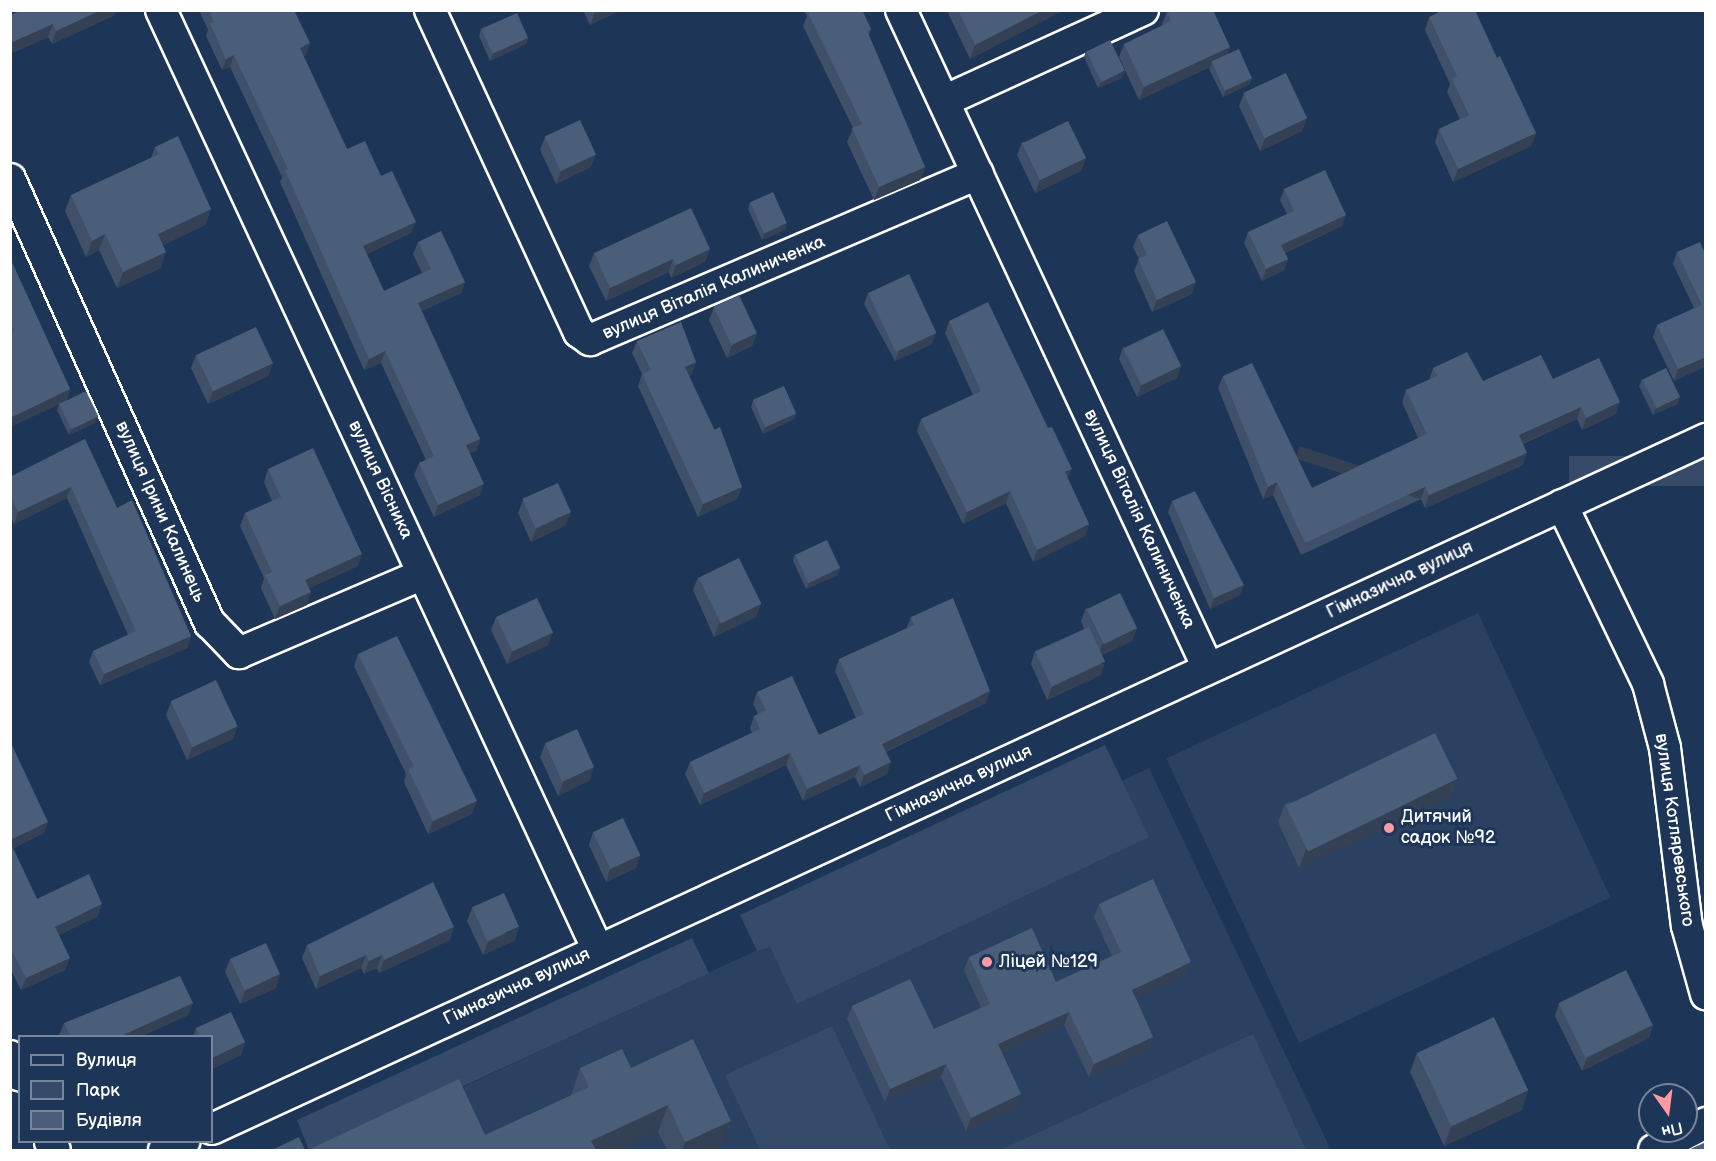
<!DOCTYPE html>
<html>
<head>
<meta charset="utf-8">
<style>
  body { margin:0 }
  #map { position:relative; width:1716px; height:1161px; overflow:hidden; background:#1d3557; font-family:"Balsamiq Sans",sans-serif }
  div>[style] { position:absolute }
  [style*='--x'] { left:calc(var(--x)*1px); top:calc(var(--y)*1px); width:calc(var(--w)*1px); rotate:calc(var(--a)*1deg) }
  .built>* { inset:0; background:#2a4161; transform-origin:0 0 }
  .green>* { inset:0; background:#364b69; transform-origin:0 0 }
  .roads { filter:drop-shadow(2px 0 #fff) drop-shadow(-2px 0 #fff) drop-shadow(0 2px #fff) drop-shadow(0 -2px #fff) }
  .minor>* { height:30px; margin:-15px; padding:0 15px; transform-origin:15px; border-radius:15px; background:#1d3557 }
  .wall>* { inset:0; background:#405068 }
  .shaded-wall>* { inset:0; background:#344155; transform-origin:0 0 }
  .building>* { inset:0; background:#4a5d79; transform-origin:0 0 }
  .dots>* { width:16px; height:16px; translate:-50% -50%; box-sizing:border-box; border:3px solid #1d3557; border-radius:50% }
  span { translate:-50% -50%; white-space:nowrap; text-align:center; line-height:1.15; -webkit-text-stroke:6px #1d3557; paint-order:stroke }
  .street-label { font-size:18px; color:#fff }
  .poi-label { font-size:18px; color:#fff }
  .left { translate:0 -50%; text-align:left }
  .frame { position:absolute; inset:0; border:12px solid #fff; pointer-events:none }
  .legend { position:absolute; left:18px; top:1035px; width:195px; height:108px; box-sizing:border-box; background:#1d3557; border:2px solid #77869a; margin:0; padding:8px 10px; list-style:none; font-size:18px; color:#fff }
  .legend li { display:flex; align-items:center; gap:12px; height:30px }
  .legend b { width:30px; border:2px solid #77869a }
  .north { position:absolute; left:1638px; top:1083px; width:60px; height:60px; box-sizing:border-box; background:#1d3557; border:2px solid #77869a; border-radius:50%; rotate:166deg; font-size:16px; font-weight:700; line-height:24px; text-align:center; color:#fff }
  .north::after { content:''; display:block; margin:auto; width:21px; height:27px; background:#ff9aa2; clip-path:polygon(50% 0,100% 100%,50% 72%,0 100%) }
</style>
</head>
<body>
<div id="map">
  <div class="built">
    <i style="left:1478px;top:613px;width:314px;height:344px;rotate:65deg"></i>
    <i style="clip-path:polygon(1149px 768px,1331px 1150px,485px 1150px,456px 1090px)"></i>
  </div>
  <div class="green">
    <i style="left:1705px;top:456px;width:30px;height:136px;rotate:90deg"></i>
    <i style="clip-path:polygon(1105px 745px,1149px 837px,797px 1004px,770px 947px,757px 951px,740px 915px)"></i>
    <i style="clip-path:polygon(692px 938px,709px 973px,324px 1150px,309px 1150px,297px 1120px)"></i>
    <i style="clip-path:polygon(832px 1026px,890px 1150px,760px 1150px,725px 1075px)"></i>
    <i style="clip-path:polygon(1253px 1034px,1306px 1150px,1000px 1150px)"></i>
  </div>
  <div class="roads">
    <div class="minor">
      <i style="--x:161;--y:10;--w:1037;--a:65.07"></i>
      <i style="--x:430;--y:10;--w:355;--a:65.2"></i>
      <i style="--x:579;--y:332;--w:14;--a:36"></i>
      <i style="--x:590;--y:340;--w:422;--a:-23.2"></i>
      <i style="--x:901;--y:10;--w:726;--a:64.99"></i>
      <i style="--x:944;--y:101;--w:219;--a:-24.6"></i>
      <i style="--x:10;--y:179;--w:487;--a:65.8"></i>
      <i style="--x:210;--y:623;--w:42;--a:46"></i>
      <i style="--x:239;--y:653;--w:200;--a:-23.2"></i>
      <i style="--x:1562;--y:505;--w:199;--a:64.3"></i>
      <i style="--x:1648;--y:684;--w:66;--a:75.1"></i>
      <i style="--x:1665;--y:748;--w:179;--a:83"></i>
      <i style="--x:1687;--y:926;--w:71;--a:74.4"></i>
      <i style="--x:10;--y:1056;--w:22;--a:63"></i>
      <i style="--x:212;--y:1129;--w:1646;--a:-24.79"></i>
      <i style="--x:50;--y:1142;--w:9;--a:58"></i>
      <i style="--x:164;--y:1150;--w:22;--a:-22"></i>
      <i style="--x:1654;--y:1150;--w:59;--a:-27.4"></i>
    </div>
  </div>
  <div class="wall">
    <i style="clip-path:polygon(22px 10px,116px 10px,115px 15px,52px 44px,48px 37px,10px 54px,10px 13px,11px 15px)"></i>
    <i style="clip-path:polygon(199px 10px,294px 10px,306px 55px,303px 56px,347px 149px,381px 176px,411px 233px,367px 254px,384px 291px,422px 273px,413px 254px,418px 242px,465px 282px,461px 293px,422px 311px,480px 439px,476px 451px,470px 453px,480px 495px,434px 517px,414px 475px,419px 463px,426px 460px,381px 363px,364px 370px,280px 182px,282px 177px,230px 67px,222px 70px,206px 36px,208px 30px)"></i>
    <i style="clip-path:polygon(583px 10px,621px 10px,590px 25px)"></i>
    <i style="clip-path:polygon(804px 10px,862px 10px,871px 29px,869px 35px,925px 167px,920px 180px,874px 200px,847px 142px,853px 128px,803px 26px,807px 16px)"></i>
    <i style="clip-path:polygon(949px 10px,1064px 10px,970px 59px,948px 13px)"></i>
    <i style="clip-path:polygon(1167px 11px,1230px 47px,1227px 55px,1250px 84px,1223px 97px,1209px 69px,1210px 67px,1139px 100px,1119px 57px,1124px 44px,1163px 26px,1162px 24px)"></i>
    <i style="clip-path:polygon(1429px 17px,1497px 58px,1536px 133px,1531px 146px,1453px 182px,1435px 142px,1439px 129px,1460px 119px,1447px 92px,1450px 84px,1425px 30px)"></i>
    <i style="clip-path:polygon(481px 29px,528px 38px,526px 44px,490px 61px,479px 36px)"></i>
    <i style="clip-path:polygon(1086px 51px,1122px 78px,1098px 88px,1084px 57px)"></i>
    <i style="clip-path:polygon(1244px 93px,1307px 118px,1302px 131px,1260px 151px,1239px 106px)"></i>
    <i style="clip-path:polygon(545px 137px,596px 154px,591px 167px,556px 184px,540px 150px)"></i>
    <i style="clip-path:polygon(1022px 142px,1086px 158px,1081px 171px,1035px 193px,1017px 155px)"></i>
    <i style="clip-path:polygon(155px 147px,211px 209px,205px 225px,163px 245px,161px 268px,117px 288px,99px 250px,86px 257px,65px 211px,71px 195px,151px 158px)"></i>
    <i style="clip-path:polygon(1284px 189px,1346px 215px,1342px 226px,1285px 253px,1288px 259px,1284px 270px,1262px 281px,1244px 243px,1248px 232px,1287px 214px,1280px 200px)"></i>
    <i style="clip-path:polygon(750px 202px,785px 230px,762px 240px,748px 209px)"></i>
    <i style="clip-path:polygon(1138px 235px,1192px 294px,1152px 312px,1134px 271px,1139px 259px,1133px 247px)"></i>
    <i style="clip-path:polygon(710px 249px,705px 262px,671px 278px,669px 272px,606px 301px,589px 266px,594px 253px)"></i>
    <i style="clip-path:polygon(1677px 252px,1706px 256px,1706px 366px,1674px 381px,1653px 337px,1657px 325px,1694px 308px,1673px 264px)"></i>
    <i style="clip-path:polygon(10px 258px,70px 389px,67px 400px,98px 416px,95px 423px,69px 435px,57px 410px,59px 404px,10px 427px)"></i>
    <i style="clip-path:polygon(868px 293px,932px 344px,895px 361px,864px 304px)"></i>
    <i style="clip-path:polygon(714px 307px,757px 333px,752px 346px,727px 358px,709px 320px)"></i>
    <i style="clip-path:polygon(949px 321px,1068px 479px,1089px 524px,1085px 536px,1033px 562px,1006px 503px,963px 524px,917px 431px,921px 419px,973px 395px,945px 333px)"></i>
    <i style="clip-path:polygon(637px 341px,696px 362px,691px 375px,689px 376px,742px 487px,737px 499px,698px 517px,638px 386px,642px 374px,632px 353px)"></i>
    <i style="clip-path:polygon(1123px 347px,1181px 366px,1177px 378px,1137px 397px,1119px 359px)"></i>
    <i style="clip-path:polygon(196px 355px,273px 363px,268px 376px,208px 404px,191px 368px)"></i>
    <i style="clip-path:polygon(1433px 368px,1483px 381px,1553px 379px,1616px 414px,1582px 430px,1577px 419px,1523px 444px,1523px 465px,1425px 508px,1421px 499px,1301px 555px,1273px 495px,1263px 499px,1218px 388px,1223px 376px,1312px 488px,1418px 438px,1402px 402px,1406px 390px,1429px 380px)"></i>
    <i style="clip-path:polygon(1642px 379px,1680px 397px,1677px 404px,1653px 415px,1639px 386px)"></i>
    <i style="clip-path:polygon(753px 401px,796px 413px,794px 419px,763px 434px,751px 407px)"></i>
    <i style="clip-path:polygon(85px 439px,117px 508px,191px 636px,187px 648px,100px 685px,89px 662px,93px 651px,128px 635px,67px 498px,14px 524px,10px 516px,10px 477px)"></i>
    <i style="clip-path:polygon(268px 469px,358px 566px,309px 588px,307px 605px,275px 619px,261px 588px,264px 578px,240px 526px,245px 513px,272px 501px,264px 482px)"></i>
    <i style="clip-path:polygon(523px 500px,566px 525px,531px 542px,518px 513px)"></i>
    <i style="clip-path:polygon(1172px 501px,1240px 595px,1210px 609px,1168px 512px)"></i>
    <i style="clip-path:polygon(795px 554px,838px 575px,806px 589px,793px 561px)"></i>
    <i style="clip-path:polygon(698px 577px,761px 604px,756px 617px,714px 637px,693px 590px)"></i>
    <i style="clip-path:polygon(1086px 608px,1137px 628px,1132px 641px,1102px 655px,1101px 675px,1047px 700px,1031px 664px,1035px 651px,1084px 629px,1081px 621px)"></i>
    <i style="clip-path:polygon(496px 617px,548px 645px,507px 664px,491px 630px)"></i>
    <i style="clip-path:polygon(911px 617px,986px 703px,886px 752px,887px 774px,860px 787px,855px 777px,803px 801px,786px 765px,700px 805px,685px 774px,690px 762px,752px 733px,750px 728px,754px 716px,758px 714px,753px 704px,757px 692px,819px 735px,856px 718px,835px 671px,839px 659px,906px 629px)"></i>
    <i style="clip-path:polygon(358px 654px,472px 814px,428px 834px,404px 782px,406px 774px,354px 666px)"></i>
    <i style="clip-path:polygon(171px 702px,237px 726px,233px 739px,187px 760px,166px 715px)"></i>
    <i style="clip-path:polygon(10px 741px,44px 833px,13px 848px,37px 899px,98px 916px,59px 935px,65px 970px,21px 990px,10px 968px)"></i>
    <i style="clip-path:polygon(545px 744px,590px 780px,558px 796px,540px 757px)"></i>
    <i style="clip-path:polygon(1457px 779px,1450px 798px,1299px 868px,1278px 822px,1285px 803px)"></i>
    <i style="clip-path:polygon(593px 832px,640px 855px,636px 868px,606px 882px,589px 845px)"></i>
    <i style="clip-path:polygon(1099px 904px,1186px 975px,1136px 998px,1153px 1037px,1149px 1050px,1089px 1077px,1064px 1025px,1002px 1053px,1021px 1094px,1017px 1108px,966px 1131px,941px 1077px,885px 1102px,847px 1019px,852px 1006px,934px 1029px,981px 1008px,964px 970px,969px 957px,1056px 982px,1112px 956px,1094px 917px)"></i>
    <i style="clip-path:polygon(472px 908px,515px 940px,483px 955px,467px 921px)"></i>
    <i style="clip-path:polygon(450px 940px,379px 973px,377px 968px,364px 974px,361px 968px,316px 989px,302px 958px,307px 945px)"></i>
    <i style="clip-path:polygon(230px 959px,280px 974px,276px 988px,240px 1004px,225px 972px)"></i>
    <i style="clip-path:polygon(193px 1003px,188px 1015px,142px 1036px,60px 1036px,59px 1035px,64px 1023px)"></i>
    <i style="clip-path:polygon(1559px 1003px,1653px 1025px,1649px 1038px,1582px 1071px,1555px 1016px)"></i>
    <i style="clip-path:polygon(196px 1028px,245px 1042px,241px 1055px,212px 1069px,212px 1036px,193px 1036px)"></i>
    <i style="clip-path:polygon(1417px 1053px,1522px 1110px,1444px 1146px,1410px 1072px)"></i>
    <i style="clip-path:polygon(580px 1068px,631px 1068px,721px 1147px,715px 1150px,667px 1150px,658px 1132px,485px 1135px,571px 1096px)"></i>
  </div>
  <div class="shaded-wall">
    <i style="clip-path:polygon(101px 10px,116px 10px,115px 15px,52px 44px,56px 31px)"></i>
    <i style="clip-path:polygon(598px 10px,621px 10px,590px 25px,595px 12px)"></i>
    <i style="clip-path:polygon(1043px 10px,1064px 10px,970px 59px,975px 45px)"></i>
    <i style="clip-path:polygon(53px 24px,48px 37px,10px 54px,10px 43px)"></i>
    <i style="clip-path:polygon(528px 38px,526px 44px,490px 61px,493px 54px)"></i>
    <i style="clip-path:polygon(310px 43px,306px 55px,295px 60px,300px 48px)"></i>
    <i style="clip-path:polygon(1230px 47px,1225px 60px,1212px 62px,1210px 67px,1139px 100px,1144px 87px)"></i>
    <i style="clip-path:polygon(234px 55px,230px 67px,222px 70px,226px 59px)"></i>
    <i style="clip-path:polygon(1125px 71px,1122px 78px,1098px 88px,1101px 82px)"></i>
    <i style="clip-path:polygon(1252px 78px,1250px 84px,1223px 97px,1225px 91px)"></i>
    <i style="clip-path:polygon(1307px 118px,1302px 131px,1260px 151px,1265px 138px)"></i>
    <i style="clip-path:polygon(1536px 133px,1531px 146px,1453px 182px,1458px 169px)"></i>
    <i style="clip-path:polygon(596px 154px,591px 167px,556px 184px,561px 171px)"></i>
    <i style="clip-path:polygon(1086px 158px,1081px 171px,1035px 193px,1040px 180px)"></i>
    <i style="clip-path:polygon(925px 167px,920px 180px,874px 200px,879px 187px)"></i>
    <i style="clip-path:polygon(211px 209px,205px 225px,152px 250px,158px 234px)"></i>
    <i style="clip-path:polygon(1346px 215px,1342px 226px,1277px 256px,1281px 245px)"></i>
    <i style="clip-path:polygon(416px 222px,411px 233px,359px 258px,363px 246px)"></i>
    <i style="clip-path:polygon(787px 223px,785px 230px,762px 240px,764px 234px)"></i>
    <i style="clip-path:polygon(105px 234px,99px 250px,86px 257px,92px 241px)"></i>
    <i style="clip-path:polygon(710px 249px,705px 262px,671px 278px,676px 265px)"></i>
    <i style="clip-path:polygon(166px 252px,161px 268px,117px 288px,123px 272px)"></i>
    <i style="clip-path:polygon(673px 259px,669px 272px,606px 301px,610px 288px)"></i>
    <i style="clip-path:polygon(1288px 259px,1284px 270px,1262px 281px,1266px 269px)"></i>
    <i style="clip-path:polygon(465px 282px,461px 293px,414px 315px,418px 303px)"></i>
    <i style="clip-path:polygon(1196px 282px,1192px 294px,1152px 312px,1157px 300px)"></i>
    <i style="clip-path:polygon(757px 333px,752px 346px,727px 358px,732px 345px)"></i>
    <i style="clip-path:polygon(936px 333px,932px 344px,895px 361px,899px 350px)"></i>
    <i style="clip-path:polygon(385px 351px,381px 363px,364px 370px,369px 359px)"></i>
    <i style="clip-path:polygon(1706px 357px,1706px 366px,1674px 381px,1678px 369px)"></i>
    <i style="clip-path:polygon(696px 362px,691px 375px,680px 380px,685px 367px)"></i>
    <i style="clip-path:polygon(273px 363px,268px 376px,208px 404px,213px 391px)"></i>
    <i style="clip-path:polygon(1181px 366px,1177px 378px,1137px 397px,1141px 385px)"></i>
    <i style="clip-path:polygon(70px 389px,66px 401px,59px 403px,59px 404px,10px 427px,10px 418px)"></i>
    <i style="clip-path:polygon(1680px 397px,1677px 404px,1653px 415px,1655px 409px)"></i>
    <i style="clip-path:polygon(1620px 402px,1616px 414px,1582px 430px,1586px 418px)"></i>
    <i style="clip-path:polygon(1581px 407px,1577px 419px,1514px 447px,1519px 435px)"></i>
    <i style="clip-path:polygon(796px 413px,794px 419px,763px 434px,765px 427px)"></i>
    <i style="clip-path:polygon(98px 416px,95px 423px,69px 435px,71px 429px)"></i>
    <i style="clip-path:polygon(480px 439px,476px 451px,462px 457px,466px 445px)"></i>
    <i style="clip-path:polygon(1527px 453px,1523px 465px,1425px 508px,1429px 495px)"></i>
    <i style="clip-path:polygon(1072px 469px,1067px 481px,1065px 472px)"></i>
    <i style="clip-path:polygon(1277px 482px,1273px 495px,1263px 499px,1268px 487px)"></i>
    <i style="clip-path:polygon(484px 484px,480px 495px,434px 517px,438px 505px)"></i>
    <i style="clip-path:polygon(71px 487px,67px 498px,14px 524px,18px 512px)"></i>
    <i style="clip-path:polygon(742px 487px,737px 499px,698px 517px,703px 504px)"></i>
    <i style="left:1425px;top:487px;width:13px;height:132px;rotate:108deg"></i>
    <i style="clip-path:polygon(1010px 491px,1006px 503px,963px 524px,967px 512px)"></i>
    <i style="clip-path:polygon(571px 512px,566px 525px,531px 542px,536px 529px)"></i>
    <i style="clip-path:polygon(1089px 524px,1085px 536px,1033px 562px,1037px 550px)"></i>
    <i style="clip-path:polygon(362px 554px,358px 566px,301px 592px,305px 580px)"></i>
    <i style="clip-path:polygon(840px 568px,838px 575px,806px 589px,809px 583px)"></i>
    <i style="clip-path:polygon(1244px 585px,1240px 595px,1210px 609px,1214px 598px)"></i>
    <i style="clip-path:polygon(311px 592px,307px 605px,275px 619px,280px 606px)"></i>
    <i style="clip-path:polygon(761px 604px,756px 617px,714px 637px,719px 623px)"></i>
    <i style="clip-path:polygon(1137px 628px,1132px 641px,1098px 657px,1102px 644px)"></i>
    <i style="clip-path:polygon(553px 632px,548px 645px,507px 664px,512px 651px)"></i>
    <i style="clip-path:polygon(191px 636px,187px 648px,100px 685px,104px 674px)"></i>
    <i style="clip-path:polygon(1105px 662px,1101px 675px,1047px 700px,1052px 687px)"></i>
    <i style="clip-path:polygon(990px 691px,986px 703px,878px 755px,882px 744px)"></i>
    <i style="clip-path:polygon(237px 726px,233px 739px,187px 760px,192px 747px)"></i>
    <i style="clip-path:polygon(790px 753px,786px 765px,700px 805px,704px 793px)"></i>
    <i style="clip-path:polygon(891px 762px,887px 774px,860px 787px,864px 775px)"></i>
    <i style="clip-path:polygon(860px 765px,855px 777px,803px 801px,807px 789px)"></i>
    <i style="clip-path:polygon(594px 767px,590px 780px,558px 796px,563px 782px)"></i>
    <i style="clip-path:polygon(1457px 779px,1450px 798px,1299px 868px,1306px 849px)"></i>
    <i style="clip-path:polygon(477px 801px,472px 814px,428px 834px,433px 821px)"></i>
    <i style="clip-path:polygon(48px 822px,44px 833px,10px 849px,10px 840px)"></i>
    <i style="clip-path:polygon(640px 855px,636px 868px,606px 882px,610px 869px)"></i>
    <i style="clip-path:polygon(102px 904px,98px 916px,51px 939px,55px 927px)"></i>
    <i style="clip-path:polygon(454px 927px,450px 940px,379px 973px,384px 960px)"></i>
    <i style="clip-path:polygon(519px 927px,515px 940px,483px 955px,488px 942px)"></i>
    <i style="clip-path:polygon(366px 955px,361px 968px,316px 989px,320px 976px)"></i>
    <i style="clip-path:polygon(382px 955px,377px 968px,364px 974px,369px 961px)"></i>
    <i style="clip-path:polygon(70px 958px,65px 970px,21px 990px,26px 978px)"></i>
    <i style="clip-path:polygon(1191px 962px,1186px 975px,1127px 1003px,1132px 990px)"></i>
    <i style="clip-path:polygon(280px 974px,276px 988px,240px 1004px,245px 991px)"></i>
    <i style="clip-path:polygon(193px 1003px,188px 1015px,142px 1036px,123px 1036px,123px 1035px)"></i>
    <i style="clip-path:polygon(1069px 1012px,1064px 1025px,993px 1057px,998px 1044px)"></i>
    <i style="clip-path:polygon(1653px 1025px,1649px 1038px,1582px 1071px,1587px 1058px)"></i>
    <i style="clip-path:polygon(1153px 1037px,1149px 1050px,1089px 1077px,1094px 1064px)"></i>
    <i style="clip-path:polygon(245px 1042px,241px 1055px,212px 1069px,212px 1058px)"></i>
    <i style="clip-path:polygon(946px 1064px,941px 1077px,885px 1102px,890px 1089px)"></i>
    <i style="clip-path:polygon(1528px 1091px,1522px 1110px,1444px 1146px,1451px 1127px)"></i>
    <i style="clip-path:polygon(1021px 1094px,1017px 1108px,966px 1131px,971px 1118px)"></i>
    <i style="clip-path:polygon(668px 1105px,658px 1132px,619px 1150px,588px 1150px,591px 1141px)"></i>
    <i style="clip-path:polygon(731px 1121px,721px 1147px,715px 1150px,682px 1150px,685px 1142px)"></i>
  </div>
  <div class="building">
    <i style="clip-path:polygon(22px 10px,101px 10px,56px 31px,53px 24px,10px 43px,10px 13px,11px 15px)"></i>
    <i style="clip-path:polygon(209px 10px,294px 10px,310px 43px,300px 48px,347px 149px,365px 141px,381px 176px,392px 171px,416px 222px,363px 246px,384px 291px,431px 269px,418px 242px,441px 231px,465px 282px,418px 303px,480px 439px,466px 445px,484px 484px,438px 505px,419px 463px,434px 456px,385px 351px,369px 359px,285px 170px,288px 169px,234px 55px,226px 59px,210px 24px,214px 22px)"></i>
    <i style="clip-path:polygon(813px 10px,862px 10px,871px 29px,867px 31px,925px 167px,879px 187px,852px 128px,862px 124px,808px 13px)"></i>
    <i style="clip-path:polygon(958px 10px,1043px 10px,975px 45px)"></i>
    <i style="clip-path:polygon(1169px 10px,1213px 10px,1230px 47px,1144px 87px,1124px 44px,1171px 21px,1167px 11px)"></i>
    <i style="clip-path:polygon(1443px 10px,1475px 10px,1497px 58px,1500px 56px,1536px 133px,1458px 169px,1439px 129px,1469px 115px,1452px 79px,1457px 76px,1429px 17px)"></i>
    <i style="left:517px;top:13px;width:27px;height:39px;rotate:66deg"></i>
    <i style="left:1110px;top:40px;width:34px;height:26px;rotate:64deg"></i>
    <i style="left:1239px;top:49px;width:32px;height:30px;rotate:66deg"></i>
    <i style="left:1286px;top:73px;width:50px;height:47px;rotate:65deg"></i>
    <i style="left:580px;top:120px;width:38px;height:39px;rotate:65deg"></i>
    <i style="left:1068px;top:121px;width:41px;height:51px;rotate:64deg"></i>
    <i style="clip-path:polygon(178px 136px,211px 209px,158px 234px,166px 252px,123px 272px,105px 234px,92px 241px,71px 195px,159px 154px,155px 147px)"></i>
    <i style="clip-path:polygon(1325px 170px,1346px 215px,1281px 245px,1288px 259px,1266px 269px,1248px 232px,1294px 211px,1284px 189px)"></i>
    <i style="left:773px;top:192px;width:34px;height:25px;rotate:66deg"></i>
    <i style="clip-path:polygon(691px 208px,710px 249px,676px 265px,673px 259px,610px 288px,594px 253px)"></i>
    <i style="clip-path:polygon(1167px 221px,1196px 282px,1157px 300px,1138px 259px,1147px 255px,1138px 235px)"></i>
    <i style="clip-path:polygon(1700px 242px,1706px 256px,1706px 357px,1678px 369px,1657px 325px,1702px 305px,1677px 252px)"></i>
    <i style="clip-path:polygon(10px 258px,70px 389px,10px 418px,10px 332px,14px 331px,10px 324px)"></i>
    <i style="left:909px;top:274px;width:65px;height:45px;rotate:65deg"></i>
    <i style="left:739px;top:295px;width:42px;height:28px;rotate:65deg"></i>
    <i style="clip-path:polygon(988px 302px,1048px 428px,1052px 427px,1072px 469px,1065px 472px,1089px 524px,1037px 550px,1010px 491px,967px 512px,921px 419px,981px 391px,949px 321px)"></i>
    <i style="clip-path:polygon(681px 322px,696px 362px,685px 367px,714px 430px,720px 427px,742px 487px,703px 504px,642px 374px,651px 370px,637px 341px)"></i>
    <i style="left:256px;top:327px;width:40px;height:66px;rotate:65deg"></i>
    <i style="left:1163px;top:329px;width:41px;height:44px;rotate:64deg"></i>
    <i style="clip-path:polygon(1467px 352px,1483px 381px,1541px 355px,1553px 379px,1599px 358px,1620px 402px,1586px 418px,1581px 407px,1519px 435px,1527px 453px,1429px 495px,1425px 487px,1305px 543px,1277px 482px,1268px 487px,1223px 376px,1252px 363px,1312px 488px,1427px 434px,1406px 390px,1437px 376px,1433px 368px)"></i>
    <i style="left:1666px;top:368px;width:32px;height:26px;rotate:64deg"></i>
    <i style="left:784px;top:386px;width:30px;height:34px;rotate:66deg"></i>
    <i style="left:86px;top:391px;width:28px;height:30px;rotate:64deg"></i>
    <i style="clip-path:polygon(85px 439px,117px 508px,132px 500px,191px 636px,104px 674px,93px 651px,136px 631px,71px 487px,18px 512px,10px 496px,10px 477px)"></i>
    <i style="clip-path:polygon(313px 448px,362px 554px,305px 580px,311px 592px,280px 606px,265px 575px,272px 572px,245px 513px,281px 497px,268px 469px)"></i>
    <i style="left:558px;top:483px;width:32px;height:39px;rotate:66deg"></i>
    <i style="clip-path:polygon(1195px 491px,1244px 585px,1214px 598px,1172px 501px)"></i>
    <i style="left:827px;top:540px;width:31px;height:35px;rotate:65deg"></i>
    <i style="left:739px;top:558px;width:51px;height:45px;rotate:64deg"></i>
    <i style="left:1120px;top:593px;width:39px;height:37px;rotate:64deg"></i>
    <i style="left:537px;top:598px;width:38px;height:45px;rotate:65deg"></i>
    <i style="clip-path:polygon(953px 598px,990px 691px,882px 744px,891px 762px,864px 775px,860px 765px,807px 789px,790px 753px,704px 793px,690px 762px,760px 729px,754px 716px,766px 710px,757px 692px,792px 676px,819px 735px,864px 714px,839px 659px,914px 625px,911px 617px)"></i>
    <i style="left:1089px;top:627px;width:38px;height:59px;rotate:65deg"></i>
    <i style="clip-path:polygon(397px 636px,477px 801px,433px 821px,408px 769px,414px 767px,358px 654px)"></i>
    <i style="left:216px;top:680px;width:51px;height:50px;rotate:65deg"></i>
    <i style="left:577px;top:729px;width:42px;height:35px;rotate:66deg"></i>
    <i style="left:1435px;top:733px;width:51px;height:166px;rotate:64deg"></i>
    <i style="clip-path:polygon(10px 741px,48px 822px,10px 840px)"></i>
    <i style="left:623px;top:818px;width:41px;height:33px;rotate:65deg"></i>
    <i style="clip-path:polygon(10px 842px,37px 899px,89px 874px,102px 904px,55px 927px,70px 958px,26px 978px,10px 947px)"></i>
    <i style="clip-path:polygon(1153px 879px,1191px 962px,1132px 990px,1153px 1037px,1094px 1064px,1069px 1012px,998px 1044px,1021px 1094px,971px 1118px,946px 1064px,890px 1089px,852px 1006px,910px 979px,934px 1029px,990px 1004px,969px 957px,1032px 928px,1056px 982px,1121px 952px,1099px 904px)"></i>
    <i style="clip-path:polygon(433px 882px,454px 927px,384px 960px,382px 955px,369px 961px,366px 955px,320px 976px,307px 945px)"></i>
    <i style="left:504px;top:893px;width:37px;height:35px;rotate:66deg"></i>
    <i style="left:266px;top:943px;width:34px;height:39px;rotate:66deg"></i>
    <i style="left:1626px;top:970px;width:61px;height:75px;rotate:64deg"></i>
    <i style="clip-path:polygon(180px 976px,193px 1003px,123px 1035px,124px 1036px,70px 1036px,64px 1023px)"></i>
    <i style="clip-path:polygon(231px 1012px,245px 1042px,212px 1058px,212px 1036px,200px 1036px,196px 1028px)"></i>
    <i style="left:1494px;top:1017px;width:81px;height:85px;rotate:65deg"></i>
    <i style="clip-path:polygon(693px 1039px,731px 1121px,685px 1142px,668px 1105px,591px 1141px,596px 1150px,308px 1150px,459px 1079px,485px 1135px,589px 1087px,580px 1068px,622px 1049px,631px 1068px)"></i>
    <i style="clip-path:polygon(299px 1137px,305px 1150px,272px 1150px)"></i>
    <i style="clip-path:polygon(1706px 1142px,1706px 1150px,1688px 1150px)"></i>
  </div>
  <div class="dots">
    <i style="left:1389px;top:828px;background:#ff9aa2"></i>
    <i style="left:987px;top:962px;background:#ff9aa2"></i>
  </div>
  <div class="street-label">
    <span style="left:714px;top:288px;rotate:-23deg">вулиця Віталія Калиниченка</span>
    <span style="left:380px;top:480px;rotate:65deg">вулиця Вісника</span>
    <span style="left:160px;top:512px;rotate:66deg">вулиця Ірини Калинець</span>
    <span style="left:1139px;top:519px;rotate:65deg">вулиця Віталія Калиниченка</span>
    <span style="left:1400px;top:580px;rotate:-25deg">Гімназична вулиця</span>
    <span style="left:959px;top:784px;rotate:-25deg">Гімназична вулиця</span>
    <span style="left:1674px;top:830px;rotate:82deg">вулиця Котляревського</span>
    <span style="left:517px;top:987px;rotate:-25deg">Гімназична вулиця</span>
  </div>
  <div class="poi-label">
    <span class="left" style="left:1401px;top:828px">Дитячий<br>садок №92</span>
    <span class="left" style="left:999px;top:962px">Ліцей №129</span>
  </div>
  <div class="frame"></div>
  <ul class="legend">
  <li><b style="height:8px;background:#1d3557"></b>Вулиця</li>
  <li><b style="height:16px;background:#364b69"></b>Парк</li>
  <li><b style="height:16px;background:#4a5d79"></b>Будівля</li>
  </ul>
  <div class="north">Пн</div>
</div>
</body>
</html>
